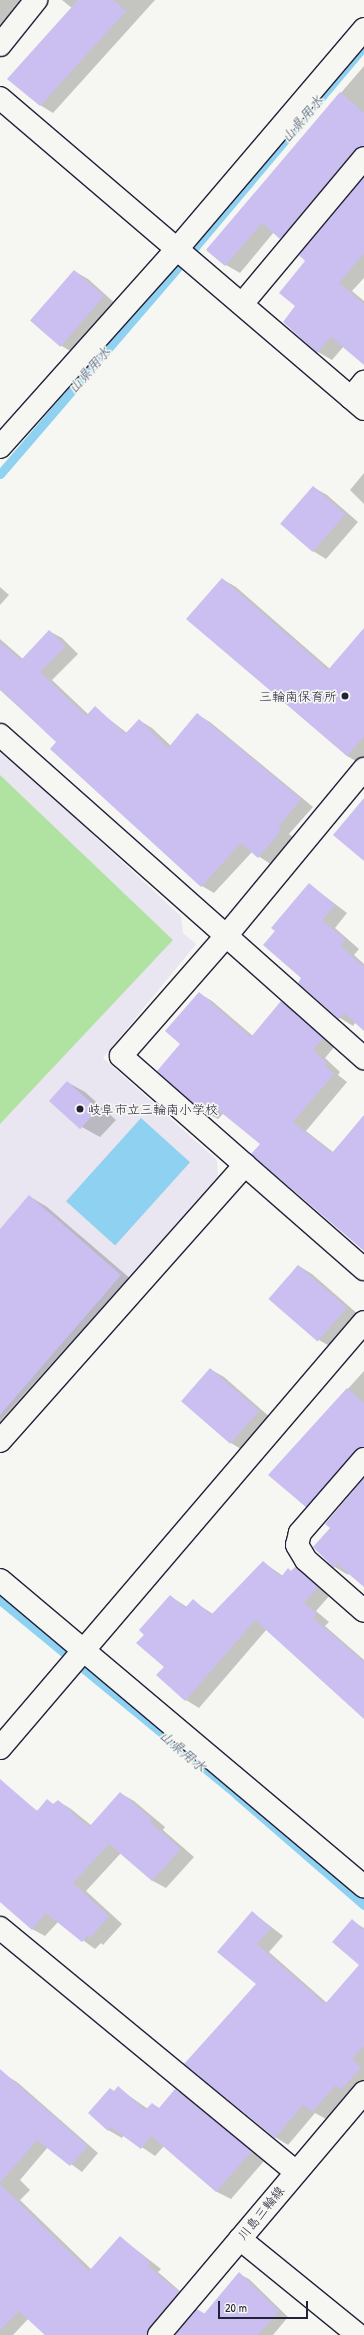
<!DOCTYPE html>
<html>
<head>
<meta charset="utf-8">
<style>
  body { margin:0 }
  #map { position:relative; width:364px; height:2335px; overflow:hidden; background:#f6f6f2; font-family:"Patrick Hand","Klee One",sans-serif }
  div>[style] { position:absolute }
  [style*='--x'] { left:calc(var(--x)*1px); top:calc(var(--y)*1px); width:calc(var(--w)*1px); rotate:calc(var(--a)*1deg) }
  .built>* { inset:0; background:#e9e6f2 }
  .green>* { inset:0; background:#b0e2a2 }
  .water>* { inset:0; background:#8fd1f0; transform-origin:0 0 }
  .shadow>* { inset:0; background:#0003 }
  .stream>* { height:9px; margin:-4.5px; padding:0 4.5px; transform-origin:4.5px; border-radius:4.5px; background:#8fd1f0 }
  .building>* { inset:0; background:#cbbff1; transform-origin:0 0 }
  .roads { filter:drop-shadow(1px 0 #22223b) drop-shadow(-1px 0 #22223b) drop-shadow(0 1px #22223b) drop-shadow(0 -1px #22223b) }
  .minor>* { height:22px; margin:-11px; padding:0 11px; transform-origin:11px; border-radius:11px; background:#f6f6f2 }
  .major>* { height:22px; margin:-11px; padding:0 11px; transform-origin:11px; border-radius:11px; background:#f6f6f2 }
  .dots>* { width:11px; height:11px; translate:-50% -50%; box-sizing:border-box; border:2px solid #f6f6f2; border-radius:50% }
  span { translate:-50% -50%; white-space:nowrap; text-align:center; line-height:1.15; -webkit-text-stroke:3.5px #f6f6f2; paint-order:stroke }
  .poi-label { font-size:13px; color:#22223b }
  .right { translate:-100% -50%; text-align:right }
  .left { translate:0 -50%; text-align:left }
  .street-label { font-size:13px; color:#22223b }
  .water-label { font-size:14px; color:#435771; font-style:italic }
  .scale { position:absolute; left:218px; top:2301px; width:90px; height:18px; box-sizing:border-box; border:2px solid #22223b; border-top:0; padding-left:5px; font-size:12px; line-height:14px; white-space:nowrap; color:#22223b; -webkit-text-stroke:3px #f6f6f2; paint-order:stroke }
</style>
</head>
<body>
<div id="map">
  <div class="built">
    <i style="clip-path:polygon(0 749px,181px 916px,183px 933px,196px 944px,103px 1058px,217px 1160px,218px 1180px,0 1420px)"></i>
  </div>
  <div class="green">
    <i style="clip-path:polygon(0 775px,173px 940px,0 1124px)"></i>
  </div>
  <div class="water">
    <i style="left:141px;top:1118px;width:66px;height:112px;rotate:42deg"></i>
  </div>
  <div class="shadow">
    <i style="clip-path:polygon(0 0,23px 0,0 26px)"></i>
    <i style="clip-path:polygon(62px 0,155px 0,53px 113px,40px 105px,72px 8px)"></i>
    <i style="clip-path:polygon(364px 66px,364px 163px,294px 246px,274px 232px,240px 273px,226px 265px,207px 249px)"></i>
    <i style="clip-path:polygon(364px 179px,364px 278px,352px 291px,364px 301px,364px 363px,344px 346px,332px 360px,318px 352px,297px 306px,307px 261px)"></i>
    <i style="clip-path:polygon(74px 271px,88px 279px,117px 305px,74px 353px,60px 345px)"></i>
    <i style="clip-path:polygon(364px 473px,364px 504px,350px 490px)"></i>
    <i style="clip-path:polygon(313px 487px,327px 495px,358px 522px,326px 559px,313px 551px)"></i>
    <i style="clip-path:polygon(222px 579px,236px 587px,330px 669px,364px 631px,364px 760px,361px 764px,347px 756px,188px 619px)"></i>
    <i style="clip-path:polygon(0 587px,9px 595px,0 605px)"></i>
    <i style="clip-path:polygon(49px 631px,62px 638px,78px 654px,52px 680px,89px 715px,95px 708px,127px 733px,139px 720px,152px 728px,171px 746px,198px 715px,210px 722px,313px 807px,289px 834px,294px 838px,272px 865px,252px 852px,214px 893px,202px 886px,57px 742px,0 690px,0 639px,23px 659px)"></i>
    <i style="clip-path:polygon(309px 884px,347px 913px,335px 928px,359px 949px,354px 955px,364px 964px,364px 1029px,356px 1022px,353px 1026px,340px 1018px,299px 982px,303px 978px,276px 931px)"></i>
    <i style="clip-path:polygon(199px 993px,212px 1001px,253px 1036px,282px 1003px,295px 1010px,335px 1046px,325px 1058px,340px 1072px,338px 1075px,347px 1082px,306px 1131px,333px 1152px,364px 1119px,364px 1250px,261px 1144px,224px 1113px,218px 1119px,205px 1112px,181px 1044px)"></i>
    <i style="clip-path:polygon(67px 1082px,85px 1092px,116px 1120px,100px 1137px,82px 1127px)"></i>
    <i style="clip-path:polygon(29px 1196px,47px 1207px,139px 1286px,0 1445px,0 1230px)"></i>
    <i style="clip-path:polygon(299px 1266px,312px 1274px,360px 1316px,333px 1348px,319px 1340px)"></i>
    <i style="clip-path:polygon(210px 1369px,224px 1377px,272px 1419px,244px 1451px,231px 1443px)"></i>
    <i style="clip-path:polygon(364px 1371px,364px 1462px,319px 1514px,306px 1507px,270px 1475px)"></i>
    <i style="clip-path:polygon(364px 1480px,364px 1586px,349px 1573px,348px 1575px,335px 1567px,314px 1547px,331px 1528px)"></i>
    <i style="clip-path:polygon(263px 1562px,283px 1576px,296px 1568px,309px 1575px,330px 1595px,316px 1611px,329px 1622px,325px 1626px,364px 1660px,364px 1718px,267px 1629px,199px 1708px,186px 1700px,158px 1675px,165px 1666px,146px 1635px,170px 1596px,187px 1607px,193px 1601px,213px 1614px)"></i>
    <i style="clip-path:polygon(120px 1793px,134px 1801px,165px 1827px,163px 1830px,194px 1857px,166px 1888px,153px 1881px,121px 1853px,86px 1891px,122px 1924px,103px 1945px,101px 1943px,95px 1949px,58px 1922px,45px 1936px,32px 1929px,0 1901px,0 1837px,28px 1805px,38px 1811px,47px 1800px,54px 1805px,58px 1801px,71px 1809px,92px 1826px)"></i>
    <i style="clip-path:polygon(252px 1912px,283px 1936px,269px 1952px,327px 2003px,360px 1965px,352px 1921px,364px 1928px,364px 2086px,355px 2096px,348px 2093px,326px 2119px,315px 2113px,288px 2145px,275px 2137px)"></i>
    <i style="clip-path:polygon(5px 2075px,17px 2082px,98px 2153px,82px 2172px,48px 2147px,20px 2180px,30px 2190px,20px 2200px,92px 2270px,120px 2237px,161px 2269px,158px 2272px,189px 2299px,151px 2335px,45px 2335px,28px 2319px,13px 2335px,0 2335px,0 2081px)"></i>
    <i style="clip-path:polygon(118px 2088px,148px 2109px,160px 2109px,176px 2090px,189px 2098px,265px 2160px,231px 2199px,217px 2192px,164px 2146px,155px 2156px,124px 2135px,122px 2138px,108px 2130px,114px 2092px)"></i>
    <i style="clip-path:polygon(239px 2274px,249px 2279px,288px 2317px,273px 2335px,176px 2335px,198px 2310px,205px 2314px)"></i>
  </div>
  <div class="stream">
    <i style="--x:194;--y:248;--w:264;--a:-49.9"></i>
    <i style="--x:0;--y:474;--w:274;--a:-49.3"></i>
    <i style="--x:0;--y:1600;--w:307;--a:39.4"></i>
    <i style="--x:237;--y:1795;--w:168;--a:40.9"></i>
  </div>
  <div class="building">
    <i style="clip-path:polygon(78px 0,113px 0,126px 11px,40px 106px,7px 79px)"></i>
    <i style="clip-path:polygon(340px 92px,364px 113px,364px 146px,354px 150px,280px 239px,262px 223px,225px 266px,206px 250px)"></i>
    <i style="clip-path:polygon(364px 177px,364px 253px,339px 283px,364px 304px,364px 365px,331px 337px,317px 353px,283px 322px,295px 306px,279px 293px,305px 261px,299px 255px)"></i>
    <i style="left:74px;top:270px;width:40px;height:67px;rotate:41deg"></i>
    <i style="left:313px;top:486px;width:43px;height:50px;rotate:41deg"></i>
    <i style="clip-path:polygon(222px 578px,328px 670px,364px 628px,364px 736px,347px 756px,186px 619px)"></i>
    <i style="clip-path:polygon(49px 630px,66px 646px,40px 672px,86px 716px,95px 706px,125px 734px,139px 719px,168px 748px,197px 713px,301px 799px,278px 827px,282px 830px,258px 858px,241px 843px,201px 887px,50px 749px,56px 742px,0 689px,0 642px,21px 660px)"></i>
    <i style="clip-path:polygon(364px 798px,364px 861px,333px 835px)"></i>
    <i style="clip-path:polygon(309px 883px,335px 905px,322px 920px,346px 940px,341px 946px,364px 967px,364px 1031px,344px 1013px,339px 1019px,298px 983px,301px 978px,263px 945px,275px 931px,271px 928px)"></i>
    <i style="clip-path:polygon(199px 992px,251px 1037px,281px 1001px,323px 1038px,313px 1050px,328px 1064px,325px 1066px,334px 1074px,293px 1122px,332px 1153px,364px 1115px,364px 1251px,251px 1154px,260px 1144px,212px 1105px,204px 1113px,157px 1071px,180px 1044px,165px 1031px)"></i>
    <i style="left:67px;top:1081px;width:42px;height:27px;rotate:42deg"></i>
    <i style="clip-path:polygon(29px 1195px,121px 1275px,0 1415px,0 1229px)"></i>
    <i style="left:298px;top:1265px;width:65px;height:45px;rotate:41deg"></i>
    <i style="left:210px;top:1368px;width:65px;height:44px;rotate:41deg"></i>
    <i style="clip-path:polygon(347px 1388px,364px 1403px,364px 1447px,355px 1451px,306px 1507px,268px 1475px)"></i>
    <i style="clip-path:polygon(364px 1478px,364px 1587px,337px 1564px,334px 1568px,313px 1547px,330px 1528px,325px 1524px)"></i>
    <i style="clip-path:polygon(263px 1561px,281px 1577px,288px 1568px,291px 1571px,295px 1567px,318px 1587px,304px 1603px,317px 1614px,313px 1618px,364px 1662px,364px 1719px,255px 1620px,185px 1701px,156px 1675px,164px 1667px,136px 1643px,144px 1635px,139px 1630px,170px 1595px,185px 1608px,193px 1599px,211px 1615px)"></i>
    <i style="clip-path:polygon(0 1779px,37px 1811px,47px 1799px,53px 1804px,58px 1800px,89px 1827px,120px 1792px,152px 1819px,150px 1822px,181px 1849px,152px 1881px,109px 1844px,73px 1883px,109px 1916px,90px 1938px,87px 1936px,82px 1942px,46px 1913px,32px 1930px,0 1902px)"></i>
    <i style="clip-path:polygon(252px 1911px,271px 1928px,257px 1944px,325px 2004px,359px 1965px,332px 1942px,352px 1919px,364px 1930px,364px 2046px,352px 2059px,361px 2067px,341px 2090px,336px 2085px,312px 2112px,303px 2105px,275px 2138px,184px 2064px,256px 1984px,217px 1952px)"></i>
    <i style="clip-path:polygon(0 2069px,88px 2146px,70px 2166px,37px 2140px,0 2183px)"></i>
    <i style="clip-path:polygon(118px 2086px,145px 2110px,152px 2103px,159px 2108px,175px 2089px,252px 2151px,216px 2192px,151px 2136px,141px 2149px,111px 2127px,108px 2131px,88px 2113px,110px 2088px,114px 2091px)"></i>
    <i style="clip-path:polygon(0 2184px,89px 2271px,120px 2236px,150px 2262px,147px 2265px,179px 2292px,149px 2327px,147px 2335px,45px 2335px,19px 2311px,0 2330px)"></i>
    <i style="clip-path:polygon(239px 2272px,279px 2311px,258px 2335px,175px 2335px,197px 2309px,204px 2314px)"></i>
  </div>
  <div class="roads">
    <div class="minor">
      <i style="--x:0;--y:45;--w:58;--a:-51.3"></i>
      <i style="--x:0;--y:98;--w:479;--a:40.5"></i>
      <i style="--x:242;--y:304;--w:190;--a:-50.1"></i>
      <i style="--x:351;--y:398;--w:21;--a:-51"></i>
      <i style="--x:0;--y:447;--w:266;--a:-48.2"></i>
      <i style="--x:177;--y:249;--w:289;--a:-49.6"></i>
      <i style="--x:0;--y:735;--w:487;--a:41.6"></i>
      <i style="--x:245;--y:1165;--w:158;--a:41.2"></i>
      <i style="--x:0;--y:1441;--w:369;--a:-48.4"></i>
      <i style="--x:245;--y:1165;--w:165;--a:-138.7"></i>
      <i style="--x:121;--y:1056;--w:159;--a:-48.8"></i>
      <i style="--x:226;--y:936;--w:217;--a:-50.4"></i>
      <i style="--x:364;--y:1459;--w:98;--a:130.9"></i>
      <i style="--x:300;--y:1533;--w:12;--a:104"></i>
      <i style="--x:297;--y:1545;--w:17;--a:59"></i>
      <i style="--x:306;--y:1560;--w:77;--a:41.3"></i>
      <i style="--x:0;--y:1580;--w:476;--a:40.1"></i>
      <i style="--x:0;--y:1748;--w:560;--a:-49.49"></i>
      <i style="--x:0;--y:1928;--w:382;--a:39.5"></i>
      <i style="--x:240;--y:2239;--w:152;--a:39.1"></i>
    </div>
    <div class="major">
      <i style="--x:159;--y:2335;--w:318;--a:-49.8"></i>
    </div>
  </div>
  <div class="dots">
    <i style="left:345px;top:696px;background:#22223b"></i>
    <i style="left:80px;top:1109px;background:#22223b"></i>
  </div>
  <div class="poi-label">
    <span class="right" style="left:337px;top:696px">三輪南保育所</span>
    <span class="left" style="left:88px;top:1109px">岐阜市立三輪南小学校</span>
  </div>
  <div class="street-label">
    <span style="left:261px;top:2213px;rotate:-51deg">川島三輪線</span>
  </div>
  <div class="water-label">
    <span style="left:302px;top:119px;rotate:-50deg">山県用水</span>
    <span style="left:89px;top:370px;rotate:-49deg">山県用水</span>
    <span style="left:183px;top:1751px;rotate:40deg">山県用水</span>
  </div>
  <div class="scale">20 m</div>
</div>
</body>
</html>
